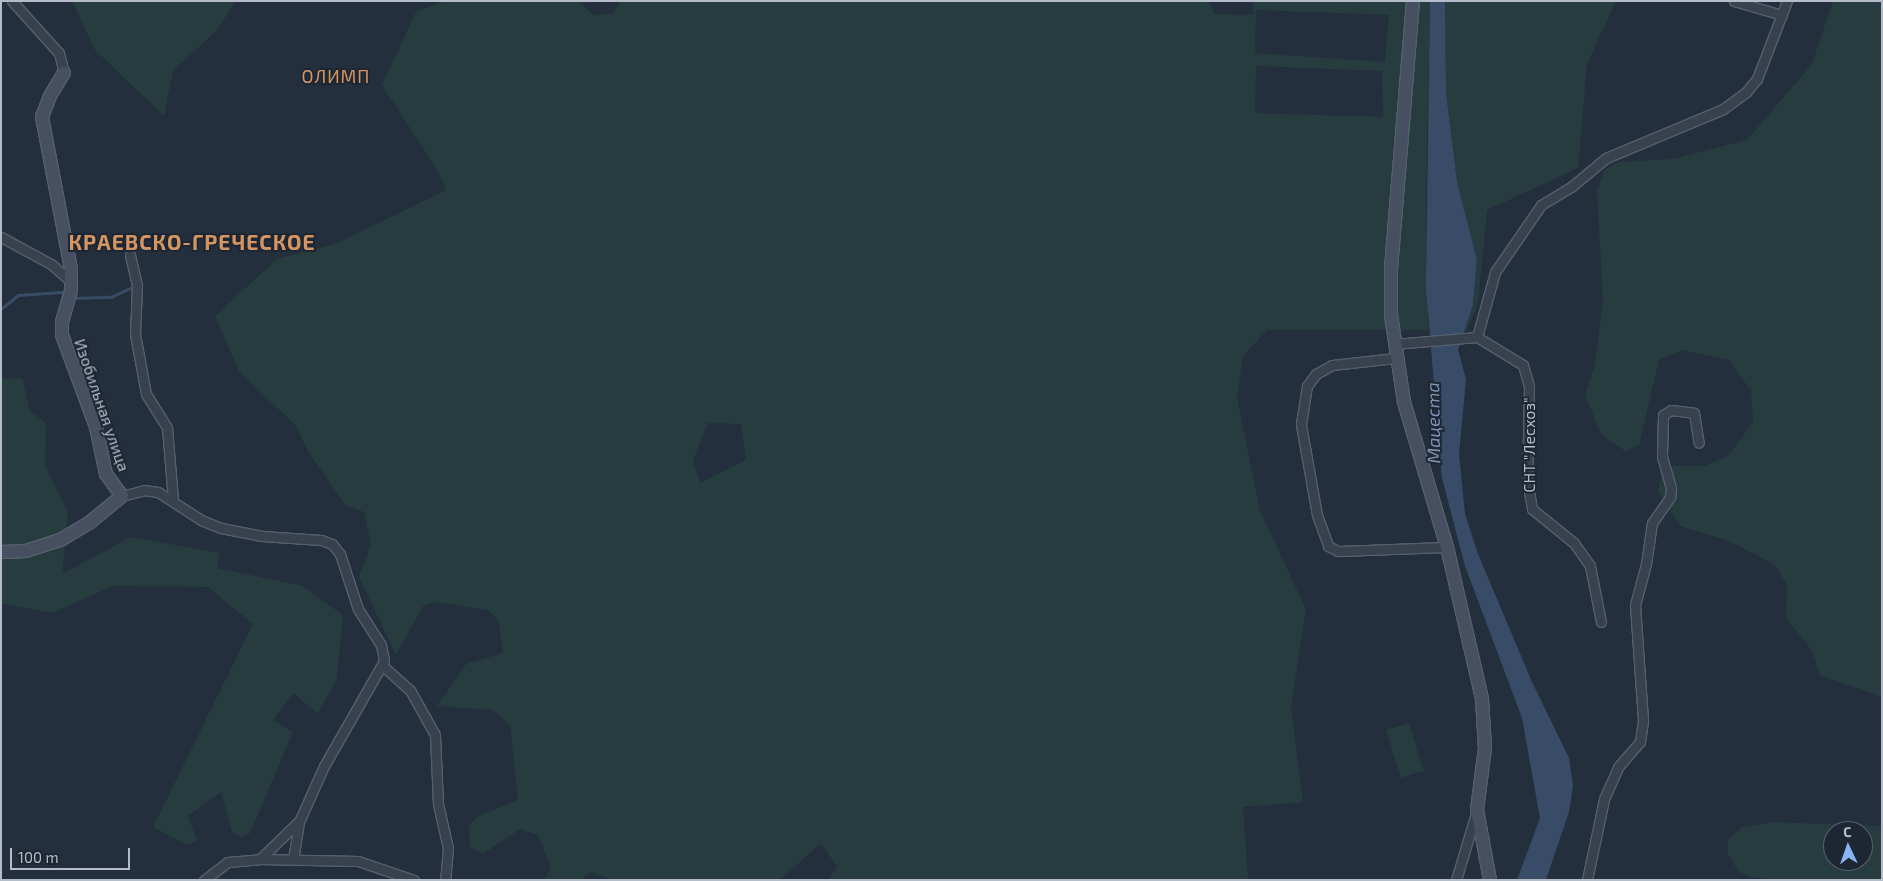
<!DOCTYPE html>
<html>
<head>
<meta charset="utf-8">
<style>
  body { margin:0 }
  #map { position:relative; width:1883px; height:881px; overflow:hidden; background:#242f3e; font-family:"Exo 2",sans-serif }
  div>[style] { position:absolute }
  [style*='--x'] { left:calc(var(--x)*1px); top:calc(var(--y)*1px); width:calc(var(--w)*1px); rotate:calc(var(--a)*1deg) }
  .green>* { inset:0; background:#263c3f; transform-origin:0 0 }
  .water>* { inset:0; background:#394c67 }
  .stream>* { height:2.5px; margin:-1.25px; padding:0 1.25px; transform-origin:1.25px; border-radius:1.25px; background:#394c67 }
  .roads { filter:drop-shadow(1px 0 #565f6c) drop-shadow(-1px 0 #565f6c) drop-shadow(0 1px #565f6c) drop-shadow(0 -1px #565f6c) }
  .street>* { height:9px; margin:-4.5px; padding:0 4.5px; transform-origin:4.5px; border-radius:4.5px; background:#38414e }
  .secondary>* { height:12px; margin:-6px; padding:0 6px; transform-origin:6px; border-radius:6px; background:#465061 }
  span { translate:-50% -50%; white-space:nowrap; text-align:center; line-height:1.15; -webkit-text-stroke:4px #1d2633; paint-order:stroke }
  .street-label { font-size:16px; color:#b4bcc9 }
  .neighbourhood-label { font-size:18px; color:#d59563; letter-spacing:1px }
  .water-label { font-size:18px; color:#7c92b1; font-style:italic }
  .district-label { font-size:21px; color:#d59563; font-weight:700; letter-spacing:1px }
  .frame { position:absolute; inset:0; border:2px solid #b4bcc9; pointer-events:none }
  .north { position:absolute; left:1823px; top:821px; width:50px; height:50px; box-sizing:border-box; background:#1d2633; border:1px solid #59626f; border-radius:50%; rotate:357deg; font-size:14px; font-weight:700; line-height:20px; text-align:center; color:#b4bcc9 }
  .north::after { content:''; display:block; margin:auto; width:18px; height:22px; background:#8ab4f8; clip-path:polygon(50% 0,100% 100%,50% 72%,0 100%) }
  .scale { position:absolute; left:10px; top:848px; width:120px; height:22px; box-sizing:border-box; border:2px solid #b4bcc9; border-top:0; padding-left:6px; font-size:15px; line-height:18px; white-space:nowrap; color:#b4bcc9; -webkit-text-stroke:4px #1d2633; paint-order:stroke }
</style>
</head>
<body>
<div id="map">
  <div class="green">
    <i style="clip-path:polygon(72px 1px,236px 1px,217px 30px,173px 71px,164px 116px,95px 50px)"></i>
    <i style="clip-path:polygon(evenodd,446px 1px,578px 1px,594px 15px,613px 13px,621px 1px,1209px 1px,1214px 14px,1253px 15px,1253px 1px,1430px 1px,1426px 194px,1428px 330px,1267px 330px,1243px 356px,1237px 398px,1260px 511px,1306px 609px,1291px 706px,1303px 802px,1243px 807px,1248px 880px,828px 880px,837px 867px,821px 843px,780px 880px,611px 880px,592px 872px,580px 880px,545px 880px,551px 867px,538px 835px,520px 829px,483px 854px,470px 847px,469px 827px,477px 817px,518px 800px,510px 725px,493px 710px,437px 706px,466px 664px,503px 653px,498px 619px,487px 610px,436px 602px,423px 606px,396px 655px,359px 577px,371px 544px,364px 512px,345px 505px,308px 451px,296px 426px,239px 371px,215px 316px,277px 259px,338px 243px,446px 190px,438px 171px,382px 85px,416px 12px,446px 1px,1256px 10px,1389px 15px,1385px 62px,1255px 53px,1256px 10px,446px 1px,1256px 66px,1382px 71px,1383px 117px,1255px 113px,1256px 66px,446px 1px,708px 423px,741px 424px,746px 460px,700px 483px,693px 460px,708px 423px)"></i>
    <i style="clip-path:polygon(1445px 1px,1616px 1px,1587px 64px,1578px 168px,1487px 210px,1478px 304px,1458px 350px,1473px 305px,1477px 260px,1457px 182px,1446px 93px)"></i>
    <i style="clip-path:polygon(1833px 1px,1882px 1px,1882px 697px,1820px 675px,1812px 651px,1786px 617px,1787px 585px,1775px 565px,1729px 541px,1680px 526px,1658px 491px,1663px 466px,1704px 466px,1728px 456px,1753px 422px,1751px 391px,1729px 360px,1682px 350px,1659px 360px,1639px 445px,1625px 451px,1601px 434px,1585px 395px,1595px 365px,1603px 301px,1597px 192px,1604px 170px,1619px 162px,1672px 159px,1747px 140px,1812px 64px)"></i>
    <i style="clip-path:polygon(1px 378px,23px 379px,29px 410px,46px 423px,45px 465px,68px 513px,62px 574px,131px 537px,220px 553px,217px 568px,302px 586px,343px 615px,337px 678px,318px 714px,293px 693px,273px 720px,293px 732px,250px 833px,242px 837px,232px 832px,221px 792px,188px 816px,197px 841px,187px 845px,153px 827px,253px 624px,208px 587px,113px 586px,52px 613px,1px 603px)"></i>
    <i style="left:1409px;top:723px;width:50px;height:24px;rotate:73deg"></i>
    <i style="clip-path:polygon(evenodd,1774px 822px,1882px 826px,1882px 880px,1786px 880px,1750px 877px,1738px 871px,1728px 854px,1728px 840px,1742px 827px,1774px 822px,1833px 831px,1863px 831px,1863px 861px,1833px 861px,1833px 831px)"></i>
  </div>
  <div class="water">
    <i style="clip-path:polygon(1430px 1px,1445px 1px,1446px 93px,1457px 182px,1477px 260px,1473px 305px,1458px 350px,1466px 379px,1459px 454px,1465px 514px,1478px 554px,1532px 682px,1569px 758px,1573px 786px,1569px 812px,1546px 880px,1517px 880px,1540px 818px,1522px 718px,1465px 566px,1442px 478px,1426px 289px)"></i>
  </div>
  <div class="stream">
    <i style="--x:74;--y:298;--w:37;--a:-2"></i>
    <i style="--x:111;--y:297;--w:23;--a:-25"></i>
    <i style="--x:1;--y:309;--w:22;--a:-39"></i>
    <i style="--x:18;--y:295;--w:43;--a:-4"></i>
    <i style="--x:61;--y:292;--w:6;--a:31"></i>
  </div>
  <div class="roads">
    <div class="street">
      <i style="--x:12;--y:1;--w:70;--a:47.9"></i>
      <i style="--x:59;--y:53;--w:21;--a:76"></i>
      <i style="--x:1734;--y:1;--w:50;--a:16.3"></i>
      <i style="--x:1;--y:237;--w:57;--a:28.4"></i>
      <i style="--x:51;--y:264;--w:28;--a:41"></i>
      <i style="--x:130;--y:255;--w:31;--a:77"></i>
      <i style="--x:137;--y:285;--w:49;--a:92.3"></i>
      <i style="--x:135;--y:334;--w:61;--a:79.6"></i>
      <i style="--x:146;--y:394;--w:40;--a:58"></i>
      <i style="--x:167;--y:428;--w:72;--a:85.2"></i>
      <i style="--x:1477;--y:337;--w:67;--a:-74.5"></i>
      <i style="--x:1495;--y:272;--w:81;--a:-55.5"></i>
      <i style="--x:1541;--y:205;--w:35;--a:-31"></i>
      <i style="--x:1571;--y:187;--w:45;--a:-39.6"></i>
      <i style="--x:1606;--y:158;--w:127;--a:-22.7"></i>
      <i style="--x:1723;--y:109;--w:29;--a:-36"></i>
      <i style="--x:1746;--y:92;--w:17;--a:-50"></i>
      <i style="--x:1757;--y:79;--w:84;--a:-69"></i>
      <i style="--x:1394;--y:344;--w:83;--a:-4.8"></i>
      <i style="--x:1477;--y:337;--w:54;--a:31.3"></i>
      <i style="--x:1523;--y:365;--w:22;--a:74"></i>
      <i style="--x:1529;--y:386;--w:94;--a:91.2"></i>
      <i style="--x:1527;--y:480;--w:29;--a:80"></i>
      <i style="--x:1532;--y:509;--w:54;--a:39"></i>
      <i style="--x:1574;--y:543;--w:28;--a:55"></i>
      <i style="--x:1590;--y:566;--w:57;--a:78.9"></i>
      <i style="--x:1395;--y:358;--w:63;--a:173.7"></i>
      <i style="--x:1332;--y:365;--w:18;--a:151"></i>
      <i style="--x:1316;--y:374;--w:15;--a:127"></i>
      <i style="--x:1307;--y:386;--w:39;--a:99"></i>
      <i style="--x:1301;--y:425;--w:91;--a:79.9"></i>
      <i style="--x:1317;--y:515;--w:33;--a:70"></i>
      <i style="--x:1328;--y:546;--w:11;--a:27"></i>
      <i style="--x:1338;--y:551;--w:109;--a:-2.1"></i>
      <i style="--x:122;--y:496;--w:23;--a:-15"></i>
      <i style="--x:144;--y:490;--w:14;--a:8"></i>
      <i style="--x:158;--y:492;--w:51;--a:33.1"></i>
      <i style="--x:201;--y:520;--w:22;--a:22"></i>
      <i style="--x:221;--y:528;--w:42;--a:11"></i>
      <i style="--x:262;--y:536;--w:59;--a:3.9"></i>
      <i style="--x:321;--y:540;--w:12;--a:20"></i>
      <i style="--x:332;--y:544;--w:13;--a:51"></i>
      <i style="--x:340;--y:554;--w:58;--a:71.9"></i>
      <i style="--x:358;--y:609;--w:43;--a:57.4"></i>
      <i style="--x:381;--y:645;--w:16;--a:79"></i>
      <i style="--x:384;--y:661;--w:121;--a:119.7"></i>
      <i style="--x:324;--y:766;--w:61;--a:114.1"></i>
      <i style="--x:299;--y:822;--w:36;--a:99"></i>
      <i style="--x:383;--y:666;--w:36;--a:42"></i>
      <i style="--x:410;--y:690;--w:51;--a:60.9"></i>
      <i style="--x:435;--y:735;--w:69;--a:87.5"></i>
      <i style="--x:438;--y:804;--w:45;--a:77.2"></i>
      <i style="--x:448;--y:848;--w:32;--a:95"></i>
      <i style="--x:260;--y:859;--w:98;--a:1.2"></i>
      <i style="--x:358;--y:861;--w:59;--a:18.7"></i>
      <i style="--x:204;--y:880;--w:30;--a:-37"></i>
      <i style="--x:228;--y:862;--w:32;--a:-5"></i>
      <i style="--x:260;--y:859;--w:53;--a:-44.2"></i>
      <i style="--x:1456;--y:880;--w:70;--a:-73.4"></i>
      <i style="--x:1587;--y:880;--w:83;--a:-78.1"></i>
      <i style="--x:1604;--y:799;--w:35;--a:-66"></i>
      <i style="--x:1618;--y:767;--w:33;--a:-49"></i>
      <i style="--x:1640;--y:742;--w:22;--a:-82"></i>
      <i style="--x:1643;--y:720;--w:115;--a:-94"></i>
      <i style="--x:1635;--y:605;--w:42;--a:-75"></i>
      <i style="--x:1646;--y:564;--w:41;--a:-81.7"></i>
      <i style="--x:1652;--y:523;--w:32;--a:-55"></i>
      <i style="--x:1670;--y:497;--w:9;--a:-84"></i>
      <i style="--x:1671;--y:488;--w:33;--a:-106"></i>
      <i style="--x:1662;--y:456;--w:41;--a:-88.6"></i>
      <i style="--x:1663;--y:415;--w:9;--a:-32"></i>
      <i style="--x:1671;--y:410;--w:23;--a:7"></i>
      <i style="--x:1694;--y:413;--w:30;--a:81"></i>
    </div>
    <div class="secondary">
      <i style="--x:1413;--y:1;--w:267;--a:94.7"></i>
      <i style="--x:1391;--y:267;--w:48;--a:90"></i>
      <i style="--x:1391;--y:315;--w:88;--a:81.5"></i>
      <i style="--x:1404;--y:402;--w:151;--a:73.5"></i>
      <i style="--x:1447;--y:547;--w:156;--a:77"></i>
      <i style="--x:1482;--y:699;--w:49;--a:86.5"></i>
      <i style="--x:1485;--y:748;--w:63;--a:97.4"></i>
      <i style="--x:1477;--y:810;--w:71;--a:79.5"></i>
      <i style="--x:1;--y:552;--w:25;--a:-2"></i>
      <i style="--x:26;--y:551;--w:38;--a:-18"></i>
      <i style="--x:62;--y:539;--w:31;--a:-31"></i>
      <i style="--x:89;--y:523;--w:43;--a:-39.3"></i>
      <i style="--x:122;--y:496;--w:27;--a:-126"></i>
      <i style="--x:106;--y:474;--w:48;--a:-102"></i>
      <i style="--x:96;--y:427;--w:98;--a:-110.3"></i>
      <i style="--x:62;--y:335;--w:13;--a:-90"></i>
      <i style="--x:62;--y:322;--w:32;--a:-74"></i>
      <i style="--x:71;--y:291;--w:22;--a:-90"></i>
      <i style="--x:71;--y:269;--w:155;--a:-100.8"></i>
      <i style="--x:42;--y:117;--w:22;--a:-69"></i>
      <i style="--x:50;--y:96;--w:27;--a:-59"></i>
    </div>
  </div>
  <div class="street-label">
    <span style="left:102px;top:405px;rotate:71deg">Изобильная улица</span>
    <span style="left:1529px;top:445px;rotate:-90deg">СНТ "Лесхоз"</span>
  </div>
  <div class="neighbourhood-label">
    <span style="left:336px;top:76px">ОЛИМП</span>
  </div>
  <div class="water-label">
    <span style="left:1433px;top:423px;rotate:-91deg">Мацеста</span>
  </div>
  <div class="district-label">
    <span style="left:192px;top:242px">КРАЕВСКО-ГРЕЧЕСКОЕ</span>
  </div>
  <div class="frame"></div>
  <div class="north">С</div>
  <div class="scale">100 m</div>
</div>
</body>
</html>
